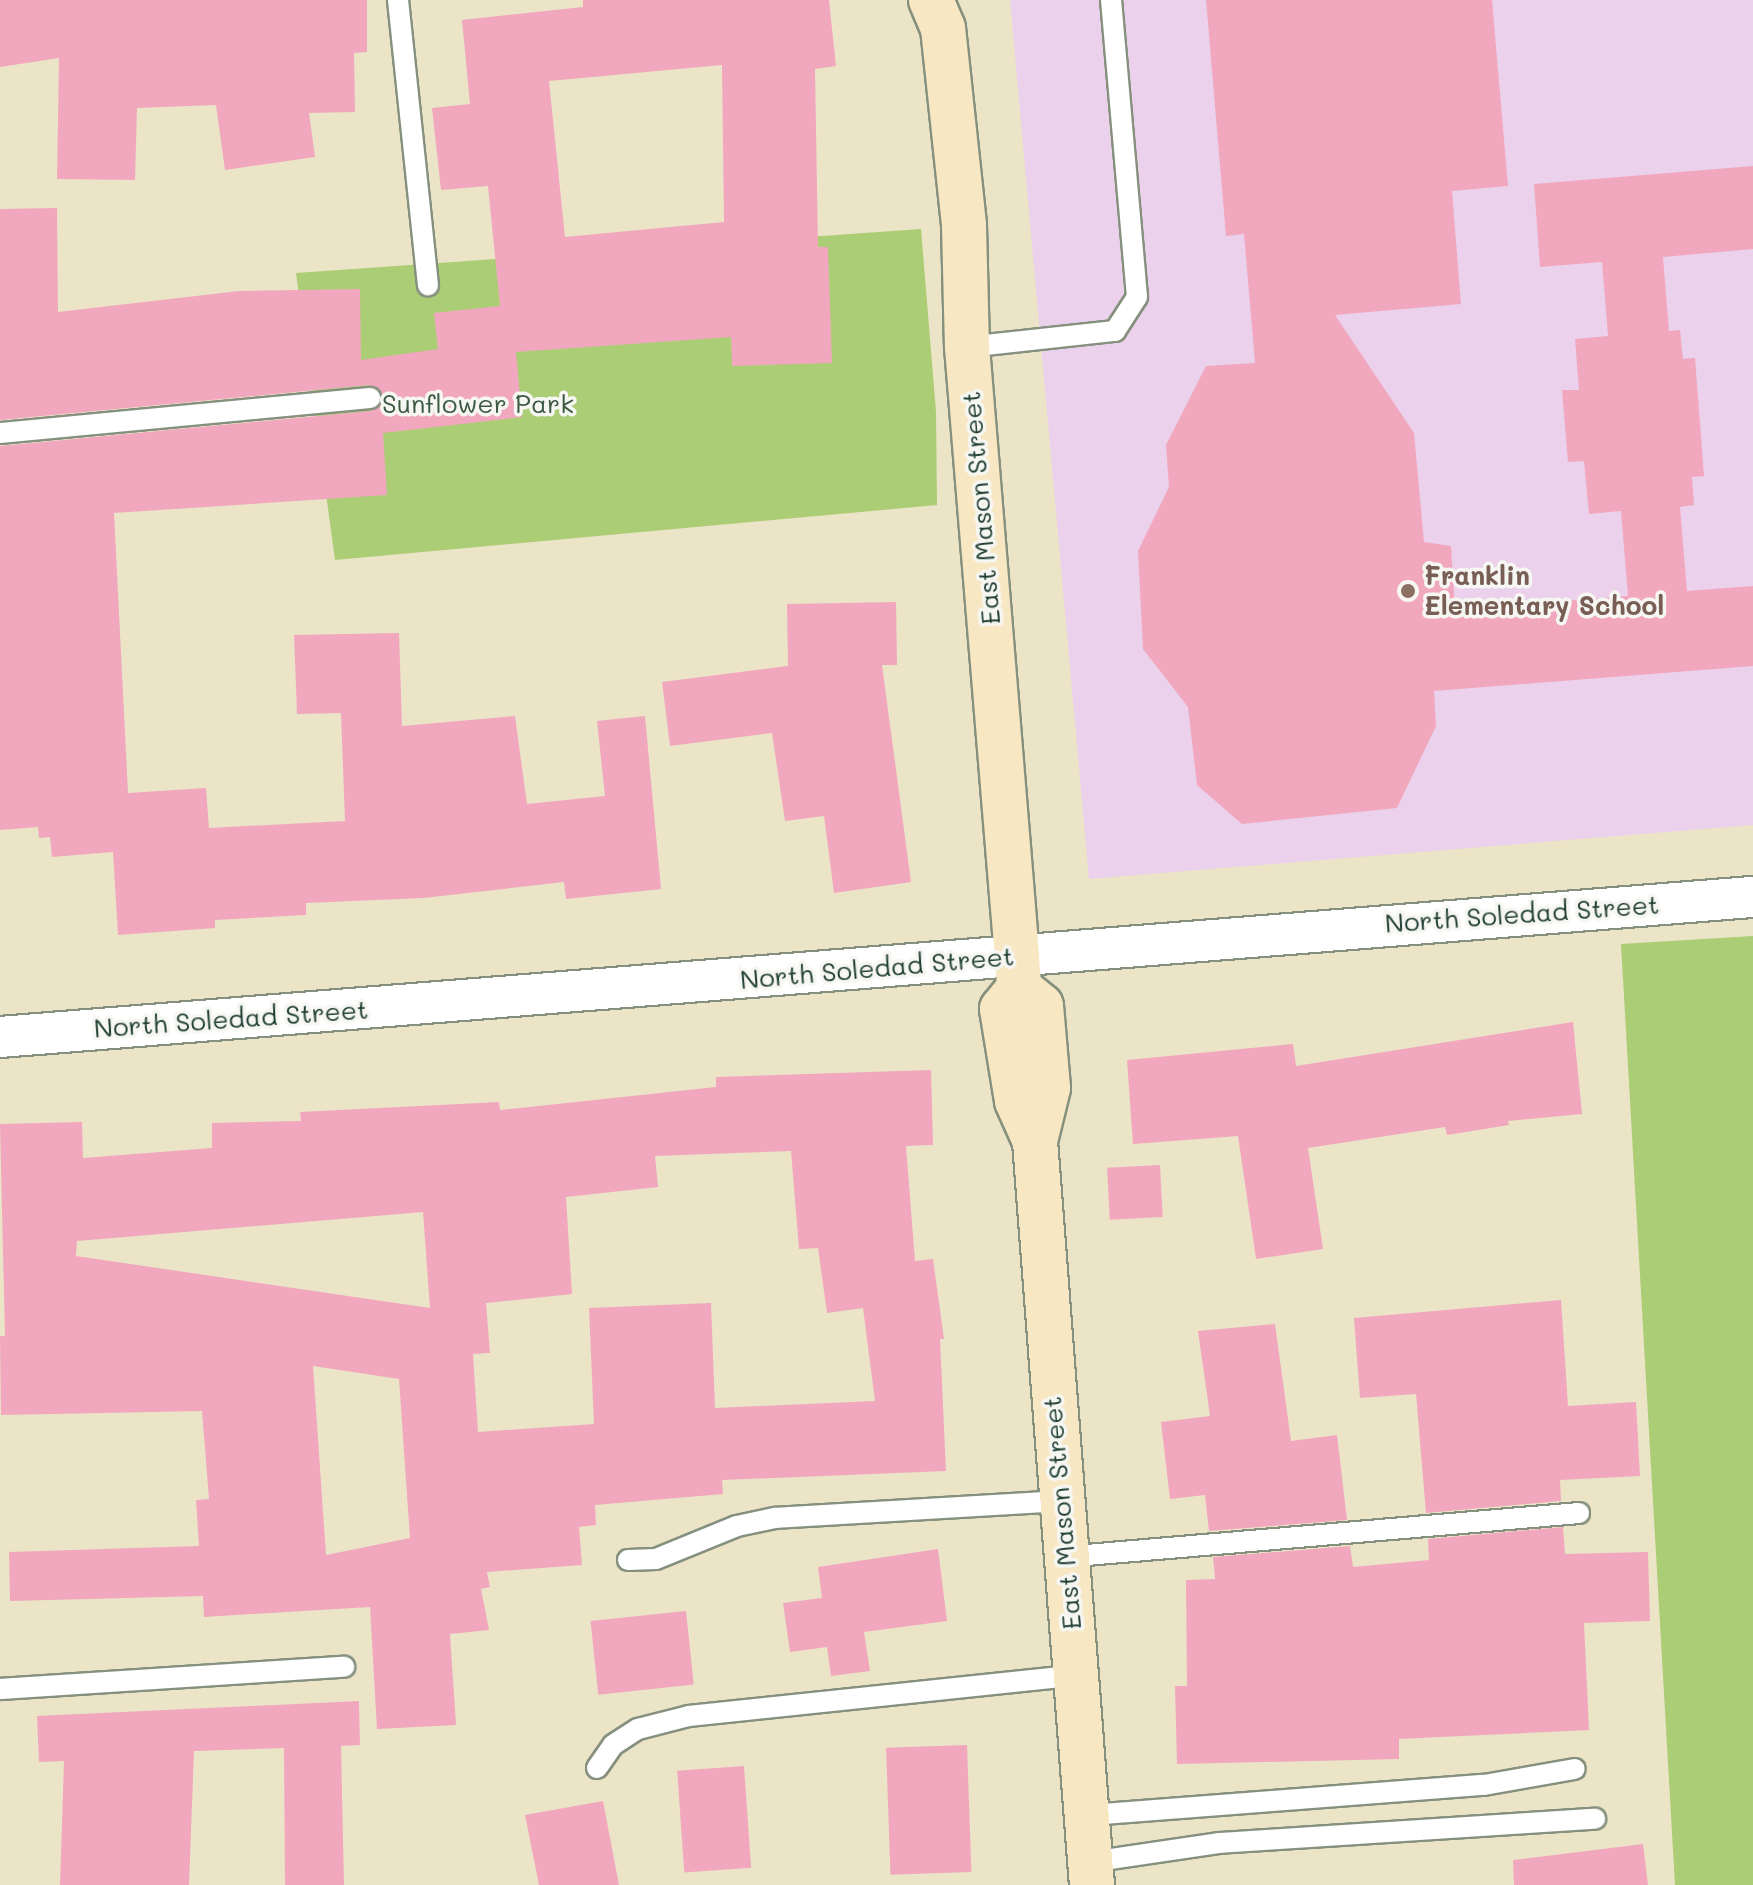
<!DOCTYPE html>
<html>
<head>
<meta charset="utf-8">
<style>
  body { margin:0 }
  #map { position:relative; width:1753px; height:1885px; overflow:hidden; background:#ebe4c7; font-family:Mali,sans-serif }
  div>[style] { position:absolute }
  [style*='--x'] { left:calc(var(--x)*1px); top:calc(var(--y)*1px); width:calc(var(--w)*1px); rotate:calc(var(--a)*1deg) }
  .built>* { inset:0; background:#ebd1eb }
  .green>* { inset:0; background:#abcd75 }
  .building>* { inset:0; background:#f1a8be; transform-origin:0 0 }
  .roads { filter:drop-shadow(2px 0 #85907e) drop-shadow(-2px 0 #85907e) drop-shadow(0 2px #85907e) drop-shadow(0 -2px #85907e) }
  .lane>* { height:20px; margin:-10px; padding:0 10px; transform-origin:10px; border-radius:10px; background:#fff }
  .street>* { height:40px; margin:-20px; padding:0 20px; transform-origin:20px; border-radius:20px; background:#fff }
  .secondary>* { height:44px; margin:-22px; padding:0 22px; transform-origin:22px; border-radius:22px; background:#f8e7c3 }
  .dots>* { width:22px; height:22px; translate:-50% -50%; box-sizing:border-box; border:4px solid #f6f6f2; border-radius:50% }
  span { translate:-50% -50%; white-space:nowrap; text-align:center; line-height:1.15; -webkit-text-stroke:7px #f6f6f2; paint-order:stroke }
  .park-label { font-size:26px; color:#3b5a41 }
  .street-label { font-size:26px; color:#1f3d34 }
  .education-label { font-size:26px; color:#785e54; font-weight:700 }
  .left { translate:0 -50%; text-align:left }
</style>
</head>
<body>
<div id="map">
  <div class="built">
    <i style="clip-path:polygon(1010px 0,1753px 0,1753px 825px,1089px 879px)"></i>
  </div>
  <div class="green">
    <i style="clip-path:polygon(921px 229px,936px 412px,937px 505px,335px 560px,296px 273px)"></i>
    <i style="clip-path:polygon(1753px 936px,1753px 1885px,1675px 1885px,1621px 944px)"></i>
  </div>
  <div class="building">
    <i style="clip-path:polygon(0 0,367px 0,367px 52px,354px 53px,355px 112px,309px 113px,315px 157px,225px 170px,216px 105px,137px 108px,135px 180px,57px 179px,59px 58px,0 67px)"></i>
    <i style="clip-path:polygon(evenodd,583px 0,829px 0,836px 66px,815px 69px,818px 247px,828px 247px,832px 363px,732px 366px,731px 337px,516px 352px,522px 417px,383px 433px,387px 495px,114px 513px,128px 793px,206px 788px,209px 828px,345px 821px,341px 713px,297px 714px,294px 635px,399px 633px,402px 726px,515px 716px,527px 804px,605px 796px,597px 721px,645px 716px,661px 889px,566px 899px,564px 882px,423px 898px,306px 903px,306px 915px,215px 920px,215px 928px,118px 935px,113px 852px,52px 857px,50px 837px,39px 838px,38px 827px,0 830px,0 446px,371px 411px,383px 396px,369px 385px,0 420px,0 209px,57px 208px,58px 312px,239px 291px,360px 289px,361px 360px,438px 349px,434px 313px,500px 306px,488px 186px,441px 190px,432px 108px,470px 104px,462px 20px,583px 7px,583px 0,722px 65px,724px 222px,565px 237px,549px 81px,722px 65px)"></i>
    <i style="clip-path:polygon(1206px 0,1492px 0,1508px 186px,1452px 191px,1461px 304px,1335px 315px,1414px 433px,1424px 542px,1451px 546px,1455px 609px,1628px 596px,1621px 511px,1589px 514px,1584px 461px,1568px 462px,1562px 390px,1579px 390px,1575px 339px,1608px 336px,1602px 262px,1540px 267px,1534px 184px,1753px 166px,1753px 249px,1663px 257px,1669px 331px,1680px 330px,1683px 359px,1695px 358px,1704px 476px,1692px 477px,1694px 505px,1680px 507px,1687px 591px,1753px 586px,1753px 666px,1434px 691px,1436px 726px,1397px 808px,1242px 824px,1197px 785px,1188px 707px,1143px 649px,1138px 551px,1169px 487px,1166px 445px,1206px 366px,1255px 363px,1244px 234px,1226px 236px)"></i>
    <i style="clip-path:polygon(896px 602px,897px 665px,882px 665px,911px 882px,834px 893px,824px 816px,785px 821px,772px 733px,670px 746px,662px 682px,788px 666px,787px 604px)"></i>
    <i style="clip-path:polygon(1573px 1022px,1582px 1114px,1508px 1121px,1509px 1125px,1447px 1135px,1445px 1127px,1308px 1148px,1323px 1249px,1256px 1259px,1238px 1136px,1133px 1144px,1127px 1060px,1293px 1044px,1296px 1066px)"></i>
    <i style="clip-path:polygon(evenodd,931px 1070px,933px 1145px,906px 1146px,915px 1261px,933px 1259px,944px 1339px,940px 1339px,946px 1471px,722px 1480px,723px 1494px,595px 1505px,596px 1525px,579px 1527px,582px 1565px,487px 1572px,490px 1587px,481px 1589px,489px 1630px,450px 1634px,456px 1725px,377px 1729px,370px 1607px,204px 1617px,203px 1596px,10px 1601px,9px 1552px,199px 1546px,196px 1500px,209px 1499px,202px 1411px,1px 1415px,0 1336px,5px 1336px,0 1124px,82px 1122px,83px 1158px,212px 1148px,212px 1123px,301px 1121px,300px 1112px,499px 1102px,500px 1110px,716px 1087px,716px 1077px,931px 1070px,791px 1151px,799px 1249px,818px 1248px,827px 1313px,863px 1308px,875px 1401px,715px 1408px,711px 1303px,589px 1308px,594px 1424px,478px 1432px,473px 1354px,490px 1353px,486px 1303px,572px 1294px,566px 1197px,658px 1187px,655px 1156px,791px 1151px,931px 1070px,423px 1212px,430px 1308px,76px 1256px,77px 1241px,423px 1212px,931px 1070px,313px 1366px,399px 1379px,410px 1538px,326px 1555px,313px 1366px)"></i>
    <i style="left:1160px;top:1165px;width:52px;height:53px;rotate:87deg"></i>
    <i style="clip-path:polygon(1561px 1300px,1568px 1406px,1636px 1402px,1640px 1476px,1560px 1480px,1561px 1501px,1426px 1513px,1416px 1394px,1360px 1398px,1354px 1318px)"></i>
    <i style="clip-path:polygon(1275px 1324px,1291px 1441px,1337px 1435px,1347px 1520px,1209px 1531px,1205px 1495px,1170px 1499px,1161px 1422px,1210px 1416px,1198px 1331px)"></i>
    <i style="clip-path:polygon(1563px 1527px,1565px 1554px,1648px 1552px,1650px 1621px,1584px 1623px,1589px 1730px,1399px 1739px,1399px 1759px,1177px 1764px,1175px 1686px,1187px 1686px,1186px 1580px,1215px 1579px,1213px 1557px,1350px 1546px,1353px 1567px,1429px 1560px,1428px 1539px)"></i>
    <i style="clip-path:polygon(938px 1549px,947px 1621px,864px 1632px,870px 1671px,831px 1676px,827px 1647px,790px 1652px,783px 1603px,822px 1598px,818px 1567px)"></i>
    <i style="left:686px;top:1611px;width:74px;height:96px;rotate:84deg"></i>
    <i style="clip-path:polygon(359px 1701px,360px 1745px,341px 1746px,344px 1885px,285px 1885px,284px 1748px,194px 1751px,189px 1885px,60px 1885px,64px 1761px,39px 1762px,37px 1716px)"></i>
    <i style="left:967px;top:1745px;width:127px;height:81px;rotate:88deg"></i>
    <i style="left:744px;top:1766px;width:102px;height:67px;rotate:86deg"></i>
    <i style="clip-path:polygon(603px 1801px,619px 1885px,539px 1885px,525px 1815px)"></i>
    <i style="clip-path:polygon(1643px 1844px,1648px 1885px,1514px 1885px,1513px 1860px)"></i>
  </div>
  <div class="roads">
    <div class="lane">
      <i style="--x:398;--y:0;--w:287;--a:84"></i>
      <i style="--x:967;--y:347;--w:149;--a:-6.2"></i>
      <i style="--x:1115;--y:331;--w:40;--a:-57.1"></i>
      <i style="--x:1137;--y:297;--w:298;--a:-95"></i>
      <i style="--x:0;--y:433;--w:372;--a:-5.4"></i>
      <i style="--x:1063;--y:1557;--w:518;--a:-4.87"></i>
      <i style="--x:628;--y:1560;--w:28;--a:-2"></i>
      <i style="--x:656;--y:1559;--w:87;--a:-22.2"></i>
      <i style="--x:737;--y:1526;--w:39;--a:-12"></i>
      <i style="--x:775;--y:1518;--w:286;--a:-3.4"></i>
      <i style="--x:0;--y:1689;--w:345;--a:-3.7"></i>
      <i style="--x:597;--y:1768;--w:28;--a:-55"></i>
      <i style="--x:613;--y:1745;--w:30;--a:-33"></i>
      <i style="--x:638;--y:1729;--w:53;--a:-14.3"></i>
      <i style="--x:689;--y:1716;--w:390;--a:-6"></i>
      <i style="--x:1090;--y:1815;--w:395;--a:-4.4"></i>
      <i style="--x:1484;--y:1785;--w:92;--a:-10"></i>
      <i style="--x:1091;--y:1862;--w:129;--a:-8.4"></i>
      <i style="--x:1219;--y:1843;--w:377;--a:-3.7"></i>
    </div>
    <div class="street">
      <i style="--x:0;--y:1037;--w:1759;--a:-4.57"></i>
    </div>
    <div class="secondary">
      <i style="--x:931;--y:0;--w:30;--a:67"></i>
      <i style="--x:943;--y:28;--w:199;--a:83.9"></i>
      <i style="--x:964;--y:226;--w:121;--a:88.6"></i>
      <i style="--x:967;--y:347;--w:612;--a:85.31"></i>
      <i style="--x:1017;--y:957;--w:31;--a:86"></i>
      <i style="--x:1019;--y:988;--w:27;--a:129"></i>
      <i style="--x:1002;--y:1009;--w:93;--a:80.7"></i>
      <i style="--x:1017;--y:1101;--w:44;--a:65.8"></i>
      <i style="--x:1019;--y:988;--w:28;--a:39"></i>
      <i style="--x:1041;--y:1006;--w:82;--a:85.1"></i>
      <i style="--x:1048;--y:1088;--w:55;--a:103.8"></i>
      <i style="--x:1035;--y:1141;--w:746;--a:85.62"></i>
    </div>
  </div>
  <div class="dots">
    <i style="left:1408px;top:591px;background:#8d6e63"></i>
  </div>
  <div class="park-label">
    <span style="left:478px;top:404px">Sunflower Park</span>
  </div>
  <div class="street-label">
    <span style="left:981px;top:508px;rotate:-95deg">East Mason Street</span>
    <span style="left:1522px;top:914px;rotate:-4deg">North Soledad Street</span>
    <span style="left:877px;top:968px;rotate:-5deg">North Soledad Street</span>
    <span style="left:231px;top:1019px;rotate:-4deg">North Soledad Street</span>
    <span style="left:1062px;top:1513px;rotate:-95deg">East Mason Street</span>
  </div>
  <div class="education-label">
    <span class="left" style="left:1424px;top:591px">Franklin<br>Elementary School</span>
  </div>
</div>
</body>
</html>
